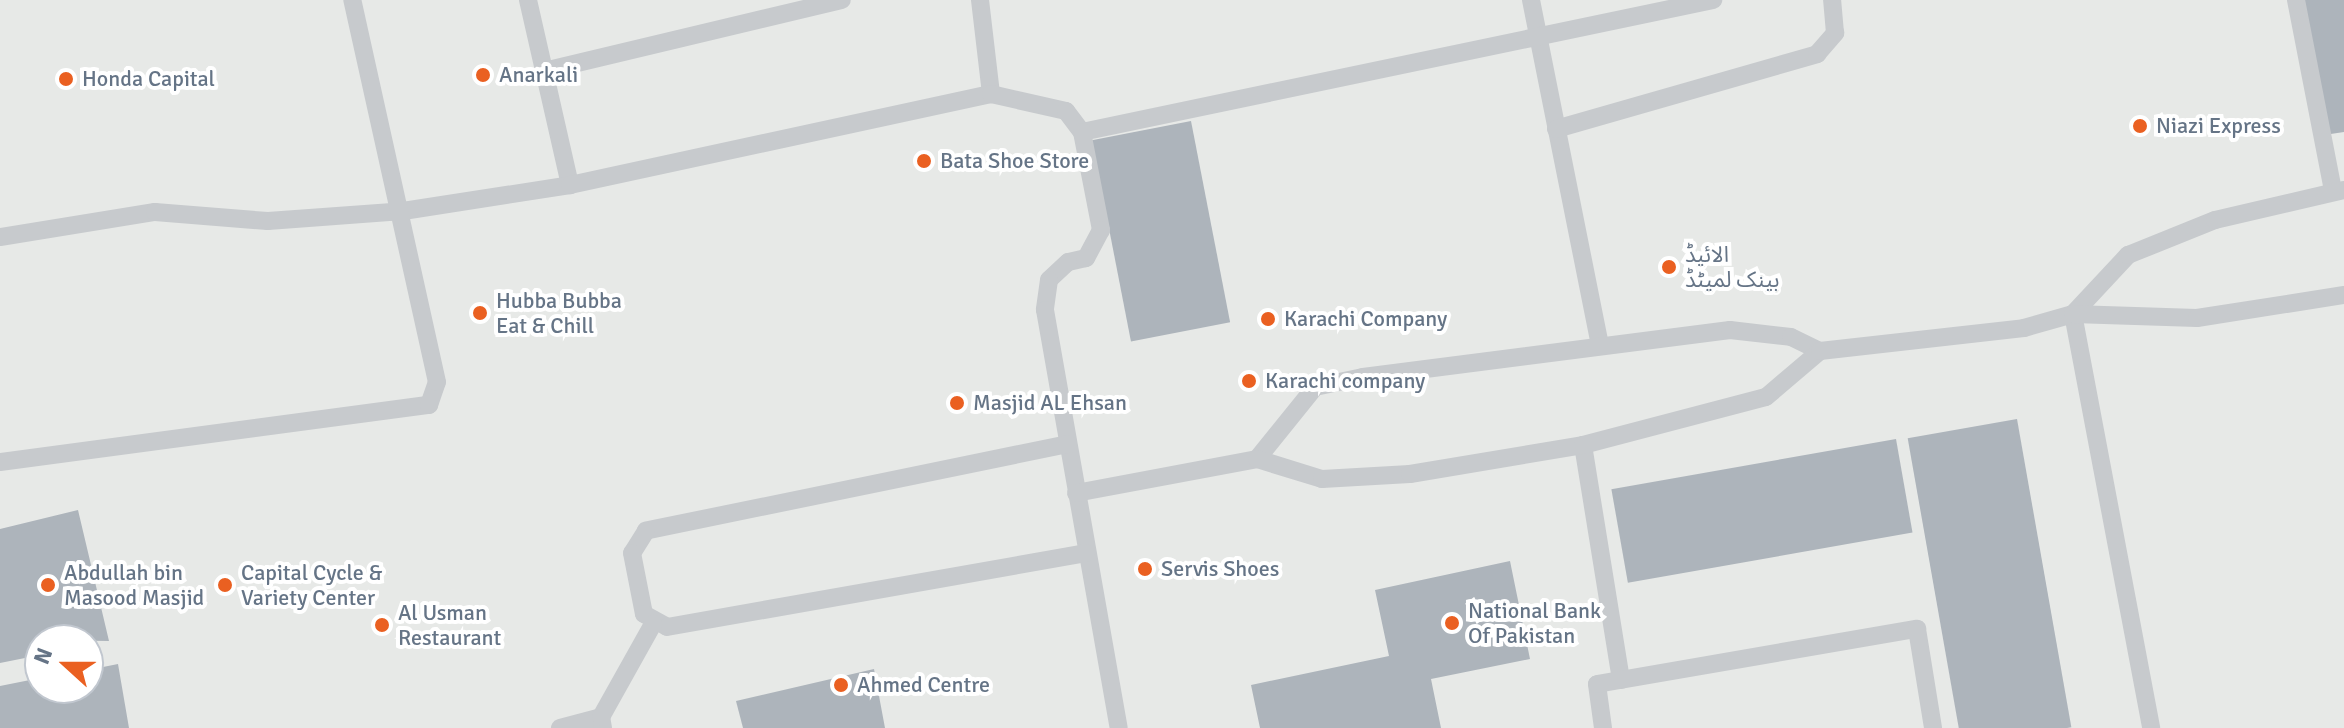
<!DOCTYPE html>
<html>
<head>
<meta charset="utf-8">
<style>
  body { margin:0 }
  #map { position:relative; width:2344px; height:728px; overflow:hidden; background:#f7f7f4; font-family:Signika,"Noto Sans Arabic",sans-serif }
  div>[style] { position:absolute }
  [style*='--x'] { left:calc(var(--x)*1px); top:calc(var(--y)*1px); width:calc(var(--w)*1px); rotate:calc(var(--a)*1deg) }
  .built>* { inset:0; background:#e7e9e7 }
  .building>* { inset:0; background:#adb4bb; transform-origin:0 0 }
  .service>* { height:18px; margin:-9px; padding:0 9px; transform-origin:9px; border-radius:9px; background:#c7cacd }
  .dots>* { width:22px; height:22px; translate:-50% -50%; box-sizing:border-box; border:4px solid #fff; border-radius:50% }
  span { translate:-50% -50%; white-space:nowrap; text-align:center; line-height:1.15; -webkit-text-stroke:8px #fff; paint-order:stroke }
  .poi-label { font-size:22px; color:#657486 }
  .left { translate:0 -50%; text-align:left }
  .north { position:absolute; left:24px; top:624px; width:80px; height:80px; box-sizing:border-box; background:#fff; border:2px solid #c1c7cf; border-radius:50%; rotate:291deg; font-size:22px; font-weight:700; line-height:32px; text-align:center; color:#657486 }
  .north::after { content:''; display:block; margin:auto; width:28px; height:36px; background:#ea6021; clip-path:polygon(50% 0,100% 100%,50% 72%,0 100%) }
</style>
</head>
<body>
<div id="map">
  <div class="built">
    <i style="clip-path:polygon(evenodd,0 0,2344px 0,2344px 728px,0 728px,0 0,40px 640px,88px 640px,88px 688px,40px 688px,40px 640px)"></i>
  </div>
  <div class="building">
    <i style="clip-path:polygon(2302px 0,2344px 0,2344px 132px,2324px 135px)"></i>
    <i style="left:1191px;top:121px;width:205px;height:101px;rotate:79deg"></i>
    <i style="left:2017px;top:419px;width:313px;height:111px;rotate:80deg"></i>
    <i style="left:1896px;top:439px;width:95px;height:289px;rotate:80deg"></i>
    <i style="clip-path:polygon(78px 510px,109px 641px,40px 640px,40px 655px,0 663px,0 529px)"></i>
    <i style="clip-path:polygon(1510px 561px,1530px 659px,1431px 679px,1441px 728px,1260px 728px,1251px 685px,1389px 656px,1375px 590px)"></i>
    <i style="clip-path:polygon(118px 664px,129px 728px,0 728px,0 686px,40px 678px,40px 688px,88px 688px,88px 670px)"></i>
    <i style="clip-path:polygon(874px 669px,885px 728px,743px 728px,736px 701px)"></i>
  </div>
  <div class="service">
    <i style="--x:528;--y:0;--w:190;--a:77.2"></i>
    <i style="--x:980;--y:0;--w:95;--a:83.3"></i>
    <i style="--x:1531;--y:0;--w:348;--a:78.7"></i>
    <i style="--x:2296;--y:0;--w:195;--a:79"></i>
    <i style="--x:544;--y:71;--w:306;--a:-13.4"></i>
    <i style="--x:1556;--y:129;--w:272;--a:-16"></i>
    <i style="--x:1817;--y:54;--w:28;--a:-49"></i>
    <i style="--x:1835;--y:33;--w:33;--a:-95"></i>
    <i style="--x:1082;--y:132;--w:645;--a:-11.82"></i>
    <i style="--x:0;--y:237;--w:157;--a:-9.2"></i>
    <i style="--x:155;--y:212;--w:113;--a:4.6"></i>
    <i style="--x:268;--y:221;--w:135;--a:-4.2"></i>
    <i style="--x:403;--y:211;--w:169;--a:-8.8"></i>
    <i style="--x:570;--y:185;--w:431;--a:-12.2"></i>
    <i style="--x:991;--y:94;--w:77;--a:12.8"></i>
    <i style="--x:1066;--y:111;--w:26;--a:53"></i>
    <i style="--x:1082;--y:132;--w:100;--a:79"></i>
    <i style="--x:1101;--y:230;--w:32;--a:118"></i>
    <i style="--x:1086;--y:258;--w:18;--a:167"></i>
    <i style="--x:1068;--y:262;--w:26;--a:137"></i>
    <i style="--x:1049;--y:280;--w:30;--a:98"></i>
    <i style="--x:1045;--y:310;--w:424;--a:80"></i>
    <i style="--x:2073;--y:314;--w:421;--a:79.3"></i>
    <i style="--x:2073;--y:314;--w:81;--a:-47"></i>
    <i style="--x:2128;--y:255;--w:94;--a:-21.9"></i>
    <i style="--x:2215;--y:220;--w:132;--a:-13.1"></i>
    <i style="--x:1068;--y:444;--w:431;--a:168.4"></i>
    <i style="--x:646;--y:531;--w:26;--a:122"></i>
    <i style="--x:632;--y:553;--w:62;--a:78.9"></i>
    <i style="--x:644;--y:614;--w:26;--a:29"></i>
    <i style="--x:667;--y:627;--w:425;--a:-10"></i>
    <i style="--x:1583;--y:445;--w:238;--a:80.8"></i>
    <i style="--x:1257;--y:459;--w:92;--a:-51.1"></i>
    <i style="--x:1315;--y:387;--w:49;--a:-11.8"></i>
    <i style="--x:1363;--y:377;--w:370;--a:-7.3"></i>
    <i style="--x:1730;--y:330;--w:61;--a:6.5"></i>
    <i style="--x:1791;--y:337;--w:32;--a:26"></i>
    <i style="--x:0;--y:462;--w:433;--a:-7.6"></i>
    <i style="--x:429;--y:405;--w:24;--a:-71"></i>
    <i style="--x:437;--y:382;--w:391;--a:-102.5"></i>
    <i style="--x:1076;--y:493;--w:184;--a:-10.6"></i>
    <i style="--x:1257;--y:459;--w:68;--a:17.1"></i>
    <i style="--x:1322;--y:479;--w:88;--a:-3.3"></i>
    <i style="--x:1410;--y:474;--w:175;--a:-9.5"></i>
    <i style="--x:1583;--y:445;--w:189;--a:-14.7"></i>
    <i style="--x:1766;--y:397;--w:71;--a:-40.4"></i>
    <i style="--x:1820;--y:351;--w:205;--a:-6.4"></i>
    <i style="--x:2024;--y:328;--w:51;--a:-15.9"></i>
    <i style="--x:2073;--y:314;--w:124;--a:1.8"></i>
    <i style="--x:2197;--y:318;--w:149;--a:-8.9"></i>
    <i style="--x:560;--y:728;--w:42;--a:-15"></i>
    <i style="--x:603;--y:728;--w:11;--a:-100"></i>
    <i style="--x:601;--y:717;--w:107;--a:-60.8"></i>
    <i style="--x:1603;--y:728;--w:44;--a:-97.8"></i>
    <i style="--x:1597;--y:684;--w:325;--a:-9.8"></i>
    <i style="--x:1917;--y:629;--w:100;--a:80.8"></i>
  </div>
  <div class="dots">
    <i style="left:483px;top:75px;background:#ea6021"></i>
    <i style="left:66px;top:79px;background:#ea6021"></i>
    <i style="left:2140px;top:126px;background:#ea6021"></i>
    <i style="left:924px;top:161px;background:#ea6021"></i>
    <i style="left:1669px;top:267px;background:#ea6021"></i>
    <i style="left:480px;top:313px;background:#ea6021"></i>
    <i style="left:1268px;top:319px;background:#ea6021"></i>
    <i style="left:1249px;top:381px;background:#ea6021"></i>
    <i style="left:957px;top:403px;background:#ea6021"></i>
    <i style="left:1145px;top:569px;background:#ea6021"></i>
    <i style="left:48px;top:585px;background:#ea6021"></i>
    <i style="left:225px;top:585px;background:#ea6021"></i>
    <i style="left:1452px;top:623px;background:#ea6021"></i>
    <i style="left:382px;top:625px;background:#ea6021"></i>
    <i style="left:841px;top:685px;background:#ea6021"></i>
  </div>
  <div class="poi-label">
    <span class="left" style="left:499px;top:75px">Anarkali</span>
    <span class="left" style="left:82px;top:79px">Honda Capital</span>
    <span class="left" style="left:2156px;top:126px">Niazi Express</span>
    <span class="left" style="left:940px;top:161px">Bata Shoe Store</span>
    <span class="left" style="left:1685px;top:267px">الائیڈ<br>بینک لمیٹڈ</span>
    <span class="left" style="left:496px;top:313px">Hubba Bubba<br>Eat &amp; Chill</span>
    <span class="left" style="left:1284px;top:319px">Karachi Company</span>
    <span class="left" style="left:1265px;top:381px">Karachi company</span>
    <span class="left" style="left:973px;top:403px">Masjid AL Ehsan</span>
    <span class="left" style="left:1161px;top:569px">Servis Shoes</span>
    <span class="left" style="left:64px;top:585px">Abdullah bin<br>Masood Masjid</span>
    <span class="left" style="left:241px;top:585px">Capital Cycle &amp;<br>Variety Center</span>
    <span class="left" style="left:1468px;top:623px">National Bank<br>Of Pakistan</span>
    <span class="left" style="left:398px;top:625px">Al Usman<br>Restaurant</span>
    <span class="left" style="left:857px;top:685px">Ahmed Centre</span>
  </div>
  <div class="north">N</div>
</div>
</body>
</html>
